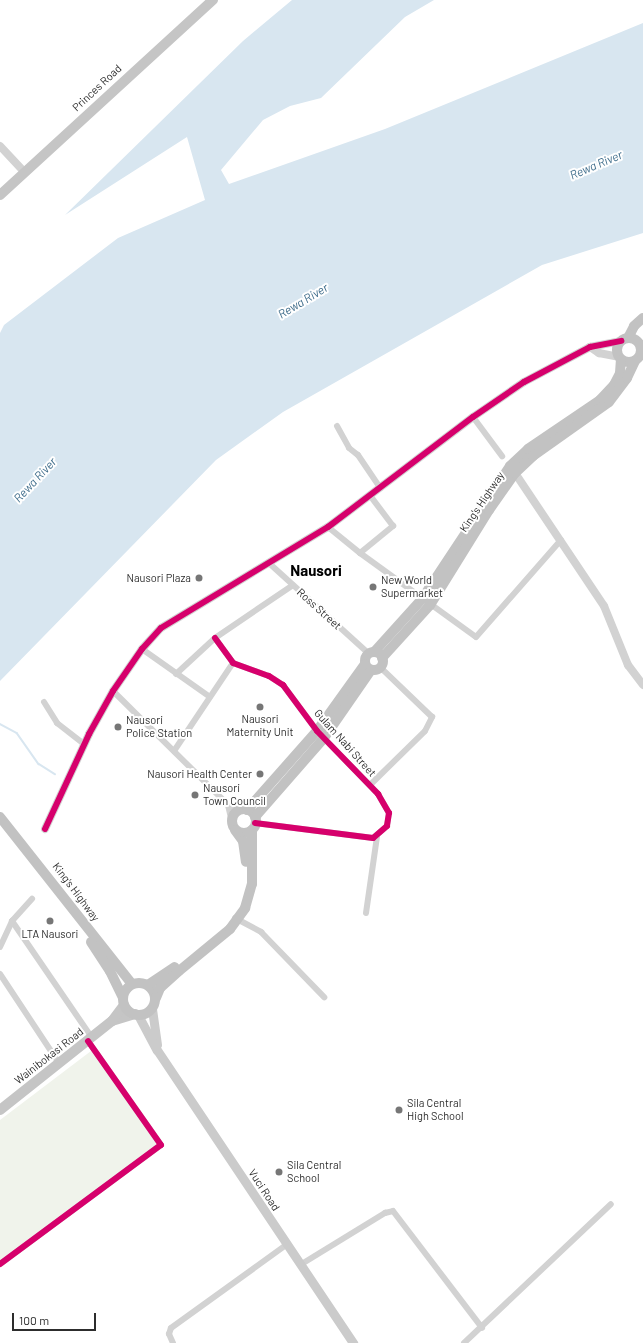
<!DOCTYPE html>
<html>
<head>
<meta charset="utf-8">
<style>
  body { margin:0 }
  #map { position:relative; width:643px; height:1343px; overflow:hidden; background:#fff; font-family:Barlow,sans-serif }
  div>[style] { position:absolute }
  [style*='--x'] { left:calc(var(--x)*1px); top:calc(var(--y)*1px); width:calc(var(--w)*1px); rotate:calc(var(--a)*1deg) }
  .green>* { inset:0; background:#f0f3eb }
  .water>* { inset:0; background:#d8e6f0 }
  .stream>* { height:1.5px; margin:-0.75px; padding:0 0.75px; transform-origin:0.75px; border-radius:0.75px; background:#d8e6f0 }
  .minor>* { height:6px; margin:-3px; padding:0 3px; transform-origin:3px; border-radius:3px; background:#d2d2d2 }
  .tertiary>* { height:8px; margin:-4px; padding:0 4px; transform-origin:4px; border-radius:4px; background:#d2d2d2 }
  .secondary>* { height:9px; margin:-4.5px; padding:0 4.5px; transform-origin:4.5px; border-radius:4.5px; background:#cbcbcb }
  .primary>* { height:10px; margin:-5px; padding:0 5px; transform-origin:5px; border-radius:5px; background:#c5c5c5 }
  .trunk>* { height:10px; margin:-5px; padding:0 5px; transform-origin:5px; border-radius:5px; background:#c2c2c2 }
  .trunk>.ring { margin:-5px; padding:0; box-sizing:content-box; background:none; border:10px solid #c2c2c2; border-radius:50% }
  .cycleway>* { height:6px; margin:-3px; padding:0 3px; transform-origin:3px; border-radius:3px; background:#d6006c }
  .dots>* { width:11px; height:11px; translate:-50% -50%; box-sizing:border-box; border:2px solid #fff; border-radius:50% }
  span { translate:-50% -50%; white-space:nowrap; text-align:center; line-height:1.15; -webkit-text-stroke:4px #fff; paint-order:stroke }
  .street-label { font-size:11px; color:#2d2d2d }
  .poi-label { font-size:11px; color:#2d2d2d }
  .right { translate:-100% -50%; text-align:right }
  .left { translate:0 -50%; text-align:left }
  .water-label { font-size:12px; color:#3f6d8b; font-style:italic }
  .district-label { font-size:15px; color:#000; font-weight:700 }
  .scale { position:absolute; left:12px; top:1313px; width:84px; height:18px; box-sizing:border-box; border:2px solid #2d2d2d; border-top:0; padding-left:5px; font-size:12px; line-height:14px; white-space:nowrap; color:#2d2d2d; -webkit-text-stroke:3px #fff; paint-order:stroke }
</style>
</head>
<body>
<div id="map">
  <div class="green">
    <i style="clip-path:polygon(91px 1051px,159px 1143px,0 1263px,0 1120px)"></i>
  </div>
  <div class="water">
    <i style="clip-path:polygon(292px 0,434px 0,405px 17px,321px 98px,290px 106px,263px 120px,221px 170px,229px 184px,385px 129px,643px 23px,643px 233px,542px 265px,283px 412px,216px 460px,0 681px,0 333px,4px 325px,118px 238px,205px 200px,187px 137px,65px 215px,243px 41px)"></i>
  </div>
  <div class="stream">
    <i style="--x:0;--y:724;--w:19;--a:28"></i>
    <i style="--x:17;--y:733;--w:38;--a:55"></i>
    <i style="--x:39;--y:764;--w:19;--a:32"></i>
  </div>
  <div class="minor">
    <i style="--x:473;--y:417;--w:49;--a:53.4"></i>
    <i style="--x:337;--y:426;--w:25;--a:61"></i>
    <i style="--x:349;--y:448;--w:11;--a:38"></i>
    <i style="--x:358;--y:455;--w:40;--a:56"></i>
    <i style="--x:328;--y:527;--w:41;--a:39.1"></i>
    <i style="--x:360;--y:553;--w:143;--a:35.9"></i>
    <i style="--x:476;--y:637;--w:129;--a:-48.8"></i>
    <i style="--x:360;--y:553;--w:43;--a:-39.3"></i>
    <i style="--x:393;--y:526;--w:38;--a:-127"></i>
    <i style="--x:270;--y:564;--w:132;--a:42.2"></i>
    <i style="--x:215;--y:638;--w:31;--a:54"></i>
    <i style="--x:233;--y:663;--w:38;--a:20"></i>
    <i style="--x:269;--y:676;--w:17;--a:33"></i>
    <i style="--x:283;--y:685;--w:57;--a:53.5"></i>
    <i style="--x:317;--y:731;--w:88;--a:45.9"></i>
    <i style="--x:378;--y:794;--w:22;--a:60"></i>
    <i style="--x:389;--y:813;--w:13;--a:99"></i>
    <i style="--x:387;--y:826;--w:18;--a:139"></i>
    <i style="--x:373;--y:838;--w:119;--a:-172.8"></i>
    <i style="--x:142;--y:649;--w:83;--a:35.2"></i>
    <i style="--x:176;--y:674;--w:53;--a:-42.7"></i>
    <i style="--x:215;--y:638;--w:94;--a:-34.2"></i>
    <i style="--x:113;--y:691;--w:162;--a:44.7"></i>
    <i style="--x:228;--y:805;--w:13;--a:23"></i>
    <i style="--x:44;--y:702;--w:25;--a:58"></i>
    <i style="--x:57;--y:723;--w:34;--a:38"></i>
    <i style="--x:174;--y:751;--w:106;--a:-56.2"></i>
    <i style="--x:370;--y:785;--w:77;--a:-44.5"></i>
    <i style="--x:425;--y:731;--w:16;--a:-63"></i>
    <i style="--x:432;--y:717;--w:72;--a:-136.1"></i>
    <i style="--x:228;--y:805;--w:17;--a:77"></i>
    <i style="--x:366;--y:913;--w:77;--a:-81.8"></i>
    <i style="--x:235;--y:918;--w:30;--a:28"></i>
    <i style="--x:261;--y:932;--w:91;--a:45.9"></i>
    <i style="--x:12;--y:921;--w:142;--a:55.6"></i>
    <i style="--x:0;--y:947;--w:29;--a:-65"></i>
    <i style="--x:12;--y:921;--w:30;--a:-48"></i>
    <i style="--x:0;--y:974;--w:107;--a:56.5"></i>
    <i style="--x:0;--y:1264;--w:200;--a:-36.5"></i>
    <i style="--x:161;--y:1145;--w:127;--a:-125.1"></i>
    <i style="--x:300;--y:1265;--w:100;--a:-31.5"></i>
    <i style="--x:385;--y:1213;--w:8;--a:-14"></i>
    <i style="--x:393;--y:1211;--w:147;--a:52.7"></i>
    <i style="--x:173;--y:1343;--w:10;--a:-114"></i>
    <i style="--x:169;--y:1334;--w:6;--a:-72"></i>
    <i style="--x:171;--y:1328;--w:142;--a:-35.8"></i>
    <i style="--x:464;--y:1343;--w:202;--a:-43.4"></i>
  </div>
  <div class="tertiary">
    <i style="--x:0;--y:146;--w:35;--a:47"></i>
    <i style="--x:590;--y:347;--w:11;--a:34"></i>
    <i style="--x:599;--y:353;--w:20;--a:11"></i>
    <i style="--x:515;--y:473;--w:160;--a:56.2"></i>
    <i style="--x:604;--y:606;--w:64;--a:67.9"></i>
    <i style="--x:628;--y:665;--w:25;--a:53"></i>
    <i style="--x:45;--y:829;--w:105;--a:-65.1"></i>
    <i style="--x:89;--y:734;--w:49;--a:-60.8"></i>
    <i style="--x:113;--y:691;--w:51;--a:-55.4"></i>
    <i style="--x:142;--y:649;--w:28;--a:-48"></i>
    <i style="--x:161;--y:628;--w:195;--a:-31.2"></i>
    <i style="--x:328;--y:527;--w:182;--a:-37.2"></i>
    <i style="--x:473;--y:417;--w:62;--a:-34.5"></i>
    <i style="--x:524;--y:382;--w:75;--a:-27.9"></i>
    <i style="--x:590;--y:347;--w:32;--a:-11"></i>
  </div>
  <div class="secondary">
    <i style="--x:152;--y:1009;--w:36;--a:82"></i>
    <i style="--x:138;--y:1015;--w:40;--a:62"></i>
    <i style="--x:157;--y:1050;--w:353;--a:56.2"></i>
  </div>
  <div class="primary">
    <i style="--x:0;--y:195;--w:289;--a:-42.5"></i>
    <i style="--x:112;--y:1021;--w:24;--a:-17"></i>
    <i style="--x:0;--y:1110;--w:143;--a:-38.5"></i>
    <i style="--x:112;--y:1021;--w:20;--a:-53"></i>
  </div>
  <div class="trunk">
    <i class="ring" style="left:617px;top:338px;width:14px;height:14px"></i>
    <i style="--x:628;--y:338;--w:13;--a:-63"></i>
    <i style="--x:634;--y:326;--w:12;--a:-42"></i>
    <i style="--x:375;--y:651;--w:70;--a:-47.9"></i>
    <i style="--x:422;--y:599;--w:159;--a:-56.5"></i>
    <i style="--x:510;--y:466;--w:25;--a:-43"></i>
    <i style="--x:528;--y:449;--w:87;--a:-34.2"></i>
    <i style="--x:600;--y:400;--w:21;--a:-47"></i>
    <i style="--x:614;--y:385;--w:13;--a:-63"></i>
    <i style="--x:620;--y:373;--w:13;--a:-86"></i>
    <i class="ring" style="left:365px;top:652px;width:8px;height:8px"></i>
    <i style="--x:382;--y:658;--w:72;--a:-47.8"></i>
    <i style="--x:430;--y:605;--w:112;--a:-58.2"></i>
    <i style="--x:489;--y:510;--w:45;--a:-54.9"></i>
    <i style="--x:515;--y:473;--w:25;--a:-43"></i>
    <i style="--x:533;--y:456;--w:93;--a:-35.4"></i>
    <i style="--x:609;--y:402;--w:30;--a:-53"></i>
    <i style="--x:627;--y:378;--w:19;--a:-65"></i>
    <i class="ring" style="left:232px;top:809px;width:14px;height:14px"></i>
    <i style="--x:247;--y:810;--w:106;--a:-48.5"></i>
    <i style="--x:317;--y:731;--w:82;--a:-54.4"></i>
    <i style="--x:0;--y:817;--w:213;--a:51.7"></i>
    <i style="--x:255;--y:817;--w:105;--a:-48.9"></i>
    <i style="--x:324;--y:738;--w:83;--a:-55.3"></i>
    <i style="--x:235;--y:830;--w:14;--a:54"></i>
    <i style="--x:243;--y:841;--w:21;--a:82"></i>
    <i style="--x:91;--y:942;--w:35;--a:57"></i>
    <i style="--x:110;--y:971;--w:30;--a:64"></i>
    <i class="ring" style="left:123px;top:983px;width:22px;height:22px"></i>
    <i style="--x:148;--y:985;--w:32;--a:-34"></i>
    <i style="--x:156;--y:998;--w:11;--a:-68"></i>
    <i style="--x:160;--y:988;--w:25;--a:-42"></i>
    <i style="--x:179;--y:971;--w:66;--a:-39.5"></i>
    <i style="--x:230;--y:929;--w:26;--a:-54"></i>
    <i style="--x:245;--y:908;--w:25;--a:-74"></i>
    <i style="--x:252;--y:884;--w:54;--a:-90"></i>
  </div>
  <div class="cycleway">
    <i style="--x:215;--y:638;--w:31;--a:54"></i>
    <i style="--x:233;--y:663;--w:38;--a:20"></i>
    <i style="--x:269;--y:676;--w:17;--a:33"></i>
    <i style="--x:283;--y:685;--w:57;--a:53.5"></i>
    <i style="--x:317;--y:731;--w:88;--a:45.9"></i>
    <i style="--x:378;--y:794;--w:22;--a:60"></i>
    <i style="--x:389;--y:813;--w:13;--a:99"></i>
    <i style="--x:387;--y:826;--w:18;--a:139"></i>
    <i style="--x:373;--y:838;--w:119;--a:-172.8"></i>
    <i style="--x:45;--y:829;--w:105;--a:-65.1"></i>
    <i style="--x:89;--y:734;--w:49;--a:-60.8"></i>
    <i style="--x:113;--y:691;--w:51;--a:-55.4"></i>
    <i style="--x:142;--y:649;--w:28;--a:-48"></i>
    <i style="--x:161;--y:628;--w:195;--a:-31.2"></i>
    <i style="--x:328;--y:527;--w:182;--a:-37.2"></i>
    <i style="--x:473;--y:417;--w:62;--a:-34.5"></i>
    <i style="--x:524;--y:382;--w:75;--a:-27.9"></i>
    <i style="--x:590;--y:347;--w:32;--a:-11"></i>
    <i style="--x:0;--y:1264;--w:200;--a:-36.5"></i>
    <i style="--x:161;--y:1145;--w:127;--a:-125.1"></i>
  </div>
  <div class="dots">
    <i style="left:199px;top:578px;background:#767676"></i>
    <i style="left:373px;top:587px;background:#767676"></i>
    <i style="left:260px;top:707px;background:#767676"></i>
    <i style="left:118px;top:727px;background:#767676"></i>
    <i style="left:260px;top:774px;background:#767676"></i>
    <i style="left:195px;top:795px;background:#767676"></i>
    <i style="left:50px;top:921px;background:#767676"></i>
    <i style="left:399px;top:1110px;background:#767676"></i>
    <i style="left:279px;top:1172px;background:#767676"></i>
  </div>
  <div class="street-label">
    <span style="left:97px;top:88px;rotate:-43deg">Princes Road</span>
    <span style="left:482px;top:502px;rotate:-56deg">King's Highway</span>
    <span style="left:319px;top:609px;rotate:42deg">Ross Street</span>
    <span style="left:345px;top:743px;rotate:48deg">Gulam Nabi Street</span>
    <span style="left:76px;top:892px;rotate:53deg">King's Highway</span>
    <span style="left:49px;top:1056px;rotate:-38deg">Wainibokasi Road</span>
    <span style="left:264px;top:1190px;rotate:57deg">Vuci Road</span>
  </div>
  <div class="poi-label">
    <span class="right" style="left:191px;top:578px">Nausori Plaza</span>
    <span class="left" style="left:381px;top:587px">New World<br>Supermarket</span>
    <span style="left:260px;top:726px">Nausori<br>Maternity Unit</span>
    <span class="left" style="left:126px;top:727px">Nausori<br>Police Station</span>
    <span class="right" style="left:252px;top:774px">Nausori Health Center</span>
    <span class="left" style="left:203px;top:795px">Nausori<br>Town Council</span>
    <span style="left:50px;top:934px">LTA Nausori</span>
    <span class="left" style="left:407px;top:1110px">Sila Central<br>High School</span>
    <span class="left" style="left:287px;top:1172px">Sila Central<br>School</span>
  </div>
  <div class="water-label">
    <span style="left:596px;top:165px;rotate:-23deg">Rewa River</span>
    <span style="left:303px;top:301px;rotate:-31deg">Rewa River</span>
    <span style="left:35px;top:480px;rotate:-47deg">Rewa River</span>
  </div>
  <div class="district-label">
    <span style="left:316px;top:571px">Nausori</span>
  </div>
  <div class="scale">100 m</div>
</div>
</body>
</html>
